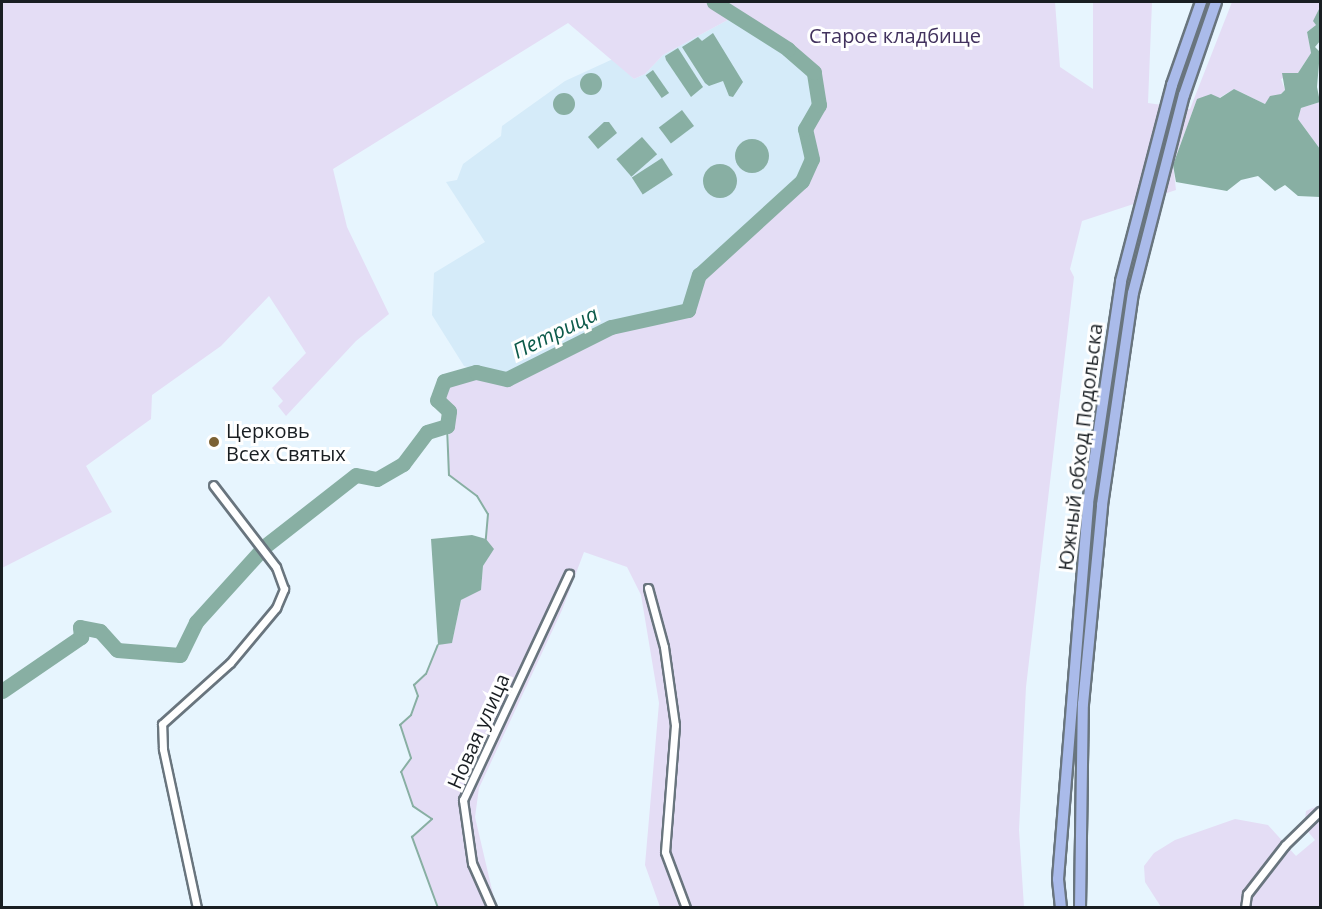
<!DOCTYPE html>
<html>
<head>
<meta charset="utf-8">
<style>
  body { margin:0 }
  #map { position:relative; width:1322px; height:909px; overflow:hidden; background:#e7f5fe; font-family:"Open Sans",sans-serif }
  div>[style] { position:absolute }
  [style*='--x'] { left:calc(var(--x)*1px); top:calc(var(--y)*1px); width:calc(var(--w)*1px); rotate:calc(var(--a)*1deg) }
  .built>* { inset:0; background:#d5ebf9 }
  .green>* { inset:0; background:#e4ddf5 }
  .water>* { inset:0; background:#88afa3; transform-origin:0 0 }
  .round { border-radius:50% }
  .stream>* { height:2px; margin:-1px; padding:0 1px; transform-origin:1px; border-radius:1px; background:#88afa3 }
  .river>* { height:15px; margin:-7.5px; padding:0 7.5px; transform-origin:7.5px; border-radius:7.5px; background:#88afa3 }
  .roads { filter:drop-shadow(2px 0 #69757e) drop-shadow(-2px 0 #69757e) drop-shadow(0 2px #69757e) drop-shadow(0 -2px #69757e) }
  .street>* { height:7px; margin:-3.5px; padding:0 3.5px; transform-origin:3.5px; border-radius:3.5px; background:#fff }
  .primary>* { height:10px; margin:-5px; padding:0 5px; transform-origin:5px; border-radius:5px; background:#aabbea }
  .dots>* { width:16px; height:16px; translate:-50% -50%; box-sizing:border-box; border:3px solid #fff; border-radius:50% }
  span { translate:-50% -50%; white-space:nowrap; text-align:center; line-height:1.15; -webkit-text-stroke:6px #fff; paint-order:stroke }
  .park-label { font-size:20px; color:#42325e }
  .poi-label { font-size:20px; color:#191e22 }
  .left { translate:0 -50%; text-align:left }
  .street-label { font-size:20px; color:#191e22 }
  .water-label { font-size:21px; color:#0c5a4a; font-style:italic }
  .frame { position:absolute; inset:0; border:3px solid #191e22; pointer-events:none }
</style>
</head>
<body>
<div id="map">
  <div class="built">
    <i style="clip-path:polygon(735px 16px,788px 49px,814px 72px,819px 105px,805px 129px,812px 159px,802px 181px,700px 275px,688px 310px,611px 327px,507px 379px,464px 366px,432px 315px,434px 273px,485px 242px,446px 182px,457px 180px,463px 164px,501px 136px,502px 126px,565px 81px,613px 59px,634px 79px,645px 74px,663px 55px)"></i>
  </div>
  <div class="green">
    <i style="clip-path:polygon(2px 2px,1055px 2px,1060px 67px,1093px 89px,1093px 2px,1152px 2px,1148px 103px,1190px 109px,1232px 2px,1320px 2px,1316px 25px,1307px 32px,1311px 53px,1298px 73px,1281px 79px,1285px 90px,1281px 94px,1265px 104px,1234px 89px,1219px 98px,1197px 99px,1173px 165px,1176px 190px,1082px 221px,1070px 269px,1074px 277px,1026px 687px,1019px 830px,1024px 907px,660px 907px,645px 865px,659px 703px,641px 595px,627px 567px,584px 552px,562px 610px,479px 788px,475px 817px,496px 907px,438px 907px,412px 837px,431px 819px,413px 806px,401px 772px,411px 758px,400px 725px,411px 715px,418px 696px,414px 685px,426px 674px,438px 645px,452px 642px,461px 600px,481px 589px,483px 566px,493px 549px,486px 539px,488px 513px,477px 496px,449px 475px,449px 411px,437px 400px,444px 381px,476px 372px,507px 379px,611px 327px,688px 310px,699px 275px,802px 181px,812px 159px,805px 129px,819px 105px,814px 72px,788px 49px,735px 16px,663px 55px,645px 74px,634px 79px,568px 23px,333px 169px,347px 227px,389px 314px,356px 341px,286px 416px,278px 406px,283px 401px,272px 388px,306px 353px,269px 296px,221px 346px,152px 395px,151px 419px,86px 466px,112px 512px,2px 568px)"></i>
    <i style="clip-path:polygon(1320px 102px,1320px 149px,1298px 119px,1301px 108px)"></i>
    <i style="clip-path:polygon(1320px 805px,1320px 907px,1161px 907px,1145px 882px,1144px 866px,1154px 853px,1175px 840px,1235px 819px,1268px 825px,1296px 856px,1315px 840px,1304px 827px,1306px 811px)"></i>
  </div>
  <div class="water">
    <i style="clip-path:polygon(1320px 7px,1320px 41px,1315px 47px,1320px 52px,1317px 87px,1320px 102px,1301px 108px,1298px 119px,1320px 149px,1320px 197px,1298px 196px,1285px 185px,1275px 191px,1258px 176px,1241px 180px,1227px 191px,1176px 182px,1173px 165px,1197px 99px,1211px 94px,1220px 98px,1234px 89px,1265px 104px,1270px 96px,1281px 94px,1285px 90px,1282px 73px,1298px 73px,1311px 53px,1307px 32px,1316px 25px,1313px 21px)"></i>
    <i style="clip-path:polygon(713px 33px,743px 82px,733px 97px,729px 96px,723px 81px,709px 86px,705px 83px,682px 47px,698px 37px,702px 41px)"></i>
    <i style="clip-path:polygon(678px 48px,703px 87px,691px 97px,666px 60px,665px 56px)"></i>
    <i style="left:653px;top:70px;width:28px;height:9px;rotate:55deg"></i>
    <i class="round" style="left:580px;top:73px;width:22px;height:22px"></i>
    <i class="round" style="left:553px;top:93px;width:22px;height:22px"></i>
    <i style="left:682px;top:110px;width:20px;height:29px;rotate:53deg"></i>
    <i style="clip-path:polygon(604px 122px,609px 122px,617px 133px,598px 149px,588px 137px)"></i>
    <i style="left:642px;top:137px;width:23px;height:34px;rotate:49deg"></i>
    <i class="round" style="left:735px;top:139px;width:34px;height:34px"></i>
    <i style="left:662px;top:158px;width:20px;height:36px;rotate:57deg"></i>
    <i class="round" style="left:703px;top:164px;width:34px;height:34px"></i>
    <i style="clip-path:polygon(472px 535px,486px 539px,494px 549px,483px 566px,481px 590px,461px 600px,452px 643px,438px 645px,431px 539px)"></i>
  </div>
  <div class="stream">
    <i style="--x:447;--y:426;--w:49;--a:87.7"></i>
    <i style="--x:449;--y:475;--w:35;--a:37"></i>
    <i style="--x:477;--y:496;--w:21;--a:59"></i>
    <i style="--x:488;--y:514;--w:25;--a:95"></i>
    <i style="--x:438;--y:908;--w:76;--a:-110.1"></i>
    <i style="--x:412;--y:837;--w:27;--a:-42"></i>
    <i style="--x:432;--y:819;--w:23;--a:-146"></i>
    <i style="--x:413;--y:806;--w:36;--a:-109"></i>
    <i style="--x:401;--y:772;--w:17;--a:-54"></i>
    <i style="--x:411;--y:758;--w:35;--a:-108"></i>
    <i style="--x:400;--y:725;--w:15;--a:-42"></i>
    <i style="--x:411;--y:715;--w:20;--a:-70"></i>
    <i style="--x:418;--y:696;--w:12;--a:-110"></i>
    <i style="--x:414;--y:685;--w:16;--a:-43"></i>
    <i style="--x:426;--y:674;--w:31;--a:-68"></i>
  </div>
  <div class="river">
    <i style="--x:2;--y:691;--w:96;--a:-34.4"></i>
    <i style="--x:81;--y:637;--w:10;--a:-96"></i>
    <i style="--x:80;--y:627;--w:20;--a:11"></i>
    <i style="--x:100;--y:631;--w:25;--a:48"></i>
    <i style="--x:117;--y:650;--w:63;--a:4.5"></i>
    <i style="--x:180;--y:655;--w:37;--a:-64"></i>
    <i style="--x:196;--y:622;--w:103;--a:-47.8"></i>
    <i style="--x:265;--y:546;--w:115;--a:-38"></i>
    <i style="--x:356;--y:475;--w:21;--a:11"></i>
    <i style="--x:377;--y:479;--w:30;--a:-30"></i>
    <i style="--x:403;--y:464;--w:40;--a:-53"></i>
    <i style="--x:427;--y:432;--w:21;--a:-17"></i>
    <i style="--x:447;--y:426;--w:15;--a:-82"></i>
    <i style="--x:449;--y:411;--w:16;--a:-137"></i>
    <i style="--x:437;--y:400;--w:20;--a:-70"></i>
    <i style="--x:444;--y:381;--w:33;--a:-16"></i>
    <i style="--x:476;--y:372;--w:32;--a:13"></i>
    <i style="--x:507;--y:379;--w:116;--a:-26.6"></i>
    <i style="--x:611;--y:327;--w:79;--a:-12.4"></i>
    <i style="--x:688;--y:310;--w:37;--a:-73"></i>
    <i style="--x:699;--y:275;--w:139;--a:-42.4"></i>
    <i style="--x:802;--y:181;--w:24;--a:-66"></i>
    <i style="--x:812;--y:159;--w:31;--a:-103"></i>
    <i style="--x:805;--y:129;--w:28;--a:-60"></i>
    <i style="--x:819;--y:105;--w:33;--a:-99"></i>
    <i style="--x:814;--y:72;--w:35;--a:-139"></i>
    <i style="--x:788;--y:49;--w:88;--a:-147.6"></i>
  </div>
  <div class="roads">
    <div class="street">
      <i style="--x:648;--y:588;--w:61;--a:74.8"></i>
      <i style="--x:664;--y:647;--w:79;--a:82"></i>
      <i style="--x:675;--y:725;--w:127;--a:94.5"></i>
      <i style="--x:665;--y:852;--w:60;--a:69.4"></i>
      <i style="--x:197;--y:908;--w:163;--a:-102.1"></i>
      <i style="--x:163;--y:749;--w:25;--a:-92"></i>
      <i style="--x:162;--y:724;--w:91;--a:-41.9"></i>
      <i style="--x:230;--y:663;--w:72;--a:-50.1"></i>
      <i style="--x:276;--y:608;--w:21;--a:-67"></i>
      <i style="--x:284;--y:589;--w:23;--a:-110"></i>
      <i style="--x:276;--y:567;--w:103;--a:-127.5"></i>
      <i style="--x:492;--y:908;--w:49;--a:-114"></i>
      <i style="--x:472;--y:863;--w:64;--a:-98.1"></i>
      <i style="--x:463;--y:800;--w:250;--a:-64.9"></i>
      <i style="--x:1245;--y:908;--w:14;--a:-82"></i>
      <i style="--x:1247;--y:894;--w:62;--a:-52.2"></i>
      <i style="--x:1285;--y:845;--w:49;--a:-44.2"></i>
    </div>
    <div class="primary">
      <i style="--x:1061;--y:908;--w:29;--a:-96"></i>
      <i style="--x:1058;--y:879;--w:377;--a:-85.4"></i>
      <i style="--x:1088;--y:503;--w:224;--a:-81.5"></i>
      <i style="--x:1121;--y:281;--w:203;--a:-75.4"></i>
      <i style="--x:1172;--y:85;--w:88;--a:-70.7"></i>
      <i style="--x:1080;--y:908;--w:204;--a:-89.2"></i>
      <i style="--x:1083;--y:704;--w:200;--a:-84.5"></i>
      <i style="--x:1102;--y:505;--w:214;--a:-81.7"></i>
      <i style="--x:1133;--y:293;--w:204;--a:-75.6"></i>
      <i style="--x:1184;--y:95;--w:98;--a:-71"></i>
    </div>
  </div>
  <div class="dots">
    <i style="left:214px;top:442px;background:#7c6234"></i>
  </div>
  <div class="park-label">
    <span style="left:895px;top:35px">Старое кладбище</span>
  </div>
  <div class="poi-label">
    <span class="left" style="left:226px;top:442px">Церковь<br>Всех Святых</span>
  </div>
  <div class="street-label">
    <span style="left:1080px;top:447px;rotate:-83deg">Южный обход Подольска</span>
    <span style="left:478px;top:731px;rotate:-66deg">Новая улица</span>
  </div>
  <div class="water-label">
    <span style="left:555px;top:332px;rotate:-26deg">Петрица</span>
  </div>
  <div class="frame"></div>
</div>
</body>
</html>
